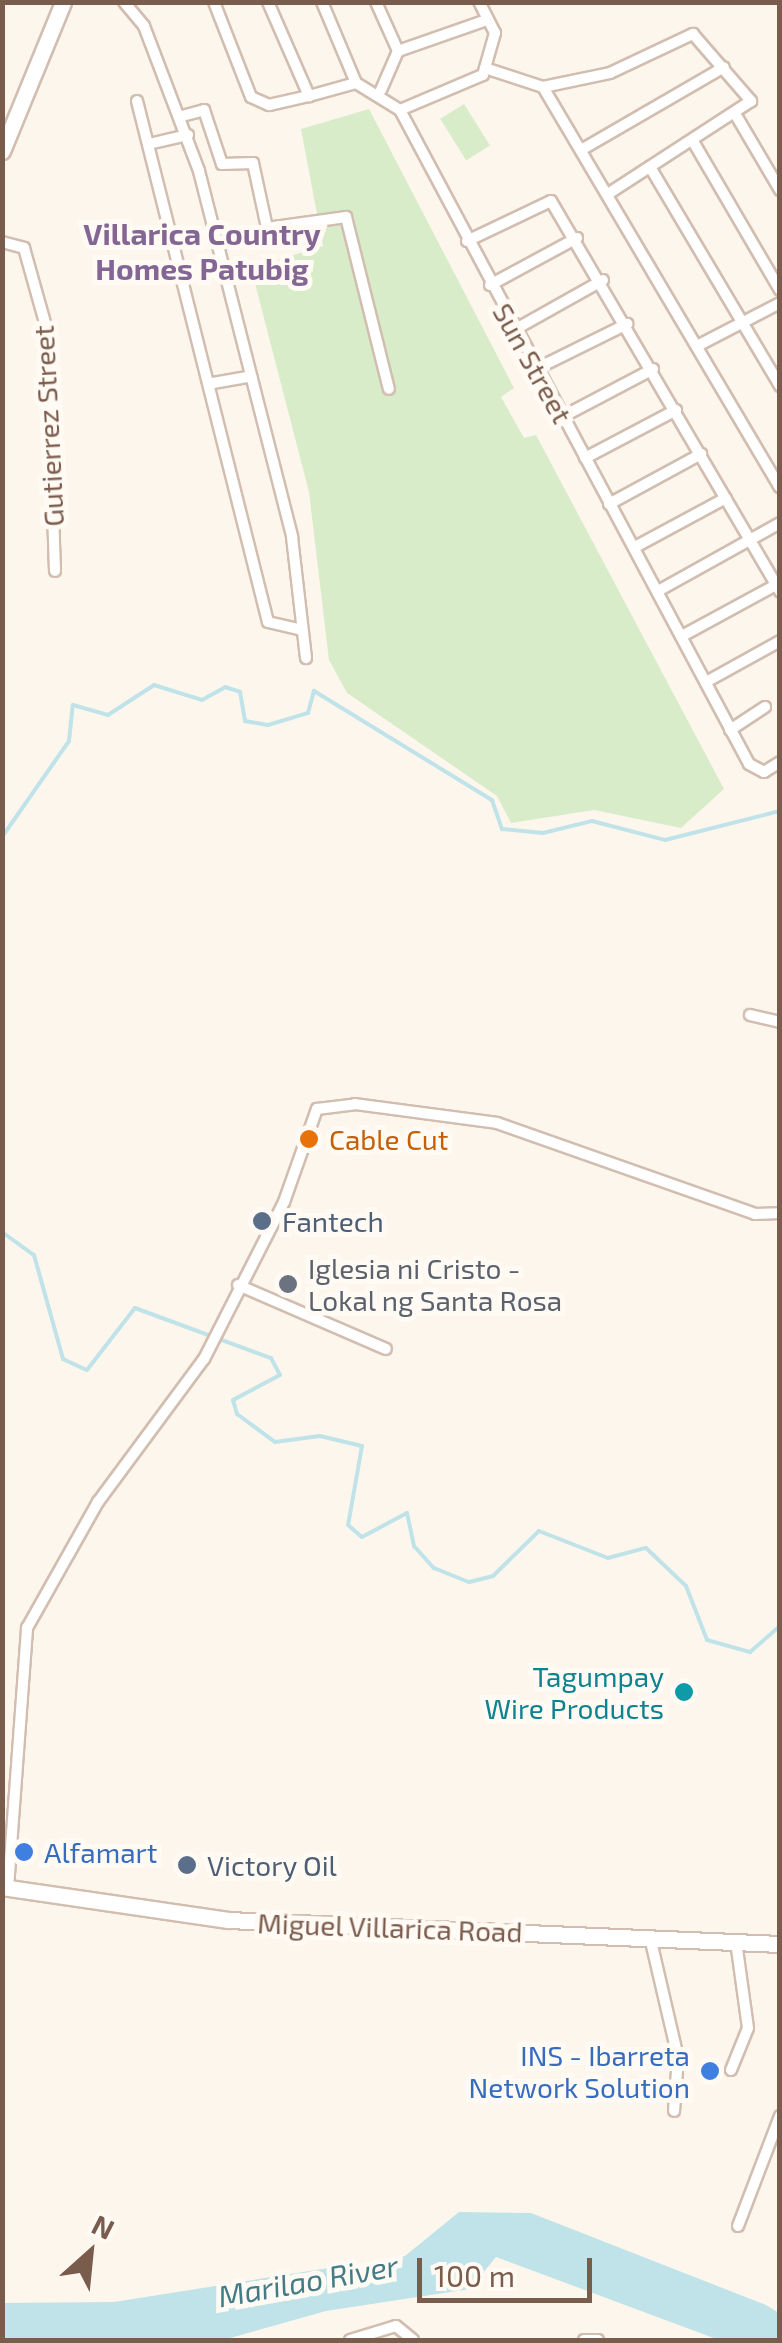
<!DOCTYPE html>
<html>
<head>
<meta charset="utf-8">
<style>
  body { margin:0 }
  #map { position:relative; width:782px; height:2343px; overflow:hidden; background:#fdf6ec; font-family:"Exo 2",sans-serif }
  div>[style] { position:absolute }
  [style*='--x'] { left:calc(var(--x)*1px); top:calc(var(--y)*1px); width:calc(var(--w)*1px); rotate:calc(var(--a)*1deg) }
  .green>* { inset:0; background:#d8ecc9; transform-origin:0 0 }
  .water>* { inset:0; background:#bfe3e8 }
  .stream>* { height:4px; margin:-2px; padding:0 2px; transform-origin:2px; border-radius:2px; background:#bfe3e8 }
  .roads { filter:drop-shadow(2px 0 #d1beb0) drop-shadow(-2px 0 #d1beb0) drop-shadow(0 2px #d1beb0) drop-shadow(0 -2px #d1beb0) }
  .street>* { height:10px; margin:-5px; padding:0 5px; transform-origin:5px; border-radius:5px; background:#fff }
  .secondary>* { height:15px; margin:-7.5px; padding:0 7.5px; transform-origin:7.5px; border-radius:7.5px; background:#fff }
  .dots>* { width:28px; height:28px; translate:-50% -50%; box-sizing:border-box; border:5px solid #fffaf3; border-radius:50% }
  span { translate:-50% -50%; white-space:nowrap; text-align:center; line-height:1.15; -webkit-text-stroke:10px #fffaf3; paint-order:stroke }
  .street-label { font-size:28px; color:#7a5c4d }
  .food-label { font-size:28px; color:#c56008 }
  .left { translate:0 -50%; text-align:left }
  .service-label { font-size:28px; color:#4e5e75 }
  .worship-label { font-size:28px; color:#5b616d }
  .culture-label { font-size:28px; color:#0d838f }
  .right { translate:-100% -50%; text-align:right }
  .shop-label { font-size:28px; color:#366cbe }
  .neighbourhood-label { font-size:30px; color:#846695; font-weight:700 }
  .water-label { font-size:30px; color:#437c86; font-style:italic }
  .frame { position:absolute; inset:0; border:5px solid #7a5c4d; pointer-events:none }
  .north { position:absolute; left:40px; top:2203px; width:100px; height:100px; -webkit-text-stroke:8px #fffaf3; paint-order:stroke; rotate:27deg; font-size:28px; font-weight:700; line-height:40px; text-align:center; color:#7a5c4d }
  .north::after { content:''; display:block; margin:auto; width:35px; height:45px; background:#7a5c4d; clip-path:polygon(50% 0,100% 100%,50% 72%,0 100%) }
  .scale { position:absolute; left:417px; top:2258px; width:175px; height:45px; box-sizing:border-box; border:5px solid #7a5c4d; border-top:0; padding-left:12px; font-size:30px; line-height:35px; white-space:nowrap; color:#7a5c4d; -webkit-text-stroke:8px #fffaf3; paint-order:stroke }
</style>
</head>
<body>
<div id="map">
  <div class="green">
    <i style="left:464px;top:104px;width:49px;height:28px;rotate:58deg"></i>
    <i style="clip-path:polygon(369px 109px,514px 388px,501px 397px,524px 438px,536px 435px,724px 789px,681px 828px,594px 810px,511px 823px,497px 796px,347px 693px,329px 660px,309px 492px,251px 268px,323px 246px,301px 129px)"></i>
  </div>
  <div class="water">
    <i style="clip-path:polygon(459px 2212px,531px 2213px,766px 2305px,779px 2313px,779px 2340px,719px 2340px,496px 2257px,470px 2289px,326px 2311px,223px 2340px,3px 2340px,3px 2303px,114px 2302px,405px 2256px)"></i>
  </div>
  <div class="stream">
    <i style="--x:2;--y:837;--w:117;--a:-55.1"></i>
    <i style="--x:69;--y:741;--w:36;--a:-84"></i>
    <i style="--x:73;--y:705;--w:36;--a:16"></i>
    <i style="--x:108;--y:715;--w:55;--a:-33.1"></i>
    <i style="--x:154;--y:685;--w:50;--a:17.4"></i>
    <i style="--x:202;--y:700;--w:26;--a:-29"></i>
    <i style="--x:225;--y:687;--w:16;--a:18"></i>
    <i style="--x:240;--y:692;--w:29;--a:80"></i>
    <i style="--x:245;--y:721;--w:23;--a:10"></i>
    <i style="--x:268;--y:725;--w:42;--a:-16.7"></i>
    <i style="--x:308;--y:713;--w:23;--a:-75"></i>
    <i style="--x:314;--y:691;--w:209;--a:31.5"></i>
    <i style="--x:492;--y:800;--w:31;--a:71"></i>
    <i style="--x:502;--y:829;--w:41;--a:5.6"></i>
    <i style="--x:543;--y:833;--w:50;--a:-13.8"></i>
    <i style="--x:592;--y:821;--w:75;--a:14.6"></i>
    <i style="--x:665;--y:840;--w:119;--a:-14.2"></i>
    <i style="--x:2;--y:1232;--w:39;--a:36"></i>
    <i style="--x:34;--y:1255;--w:108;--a:74.4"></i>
    <i style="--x:63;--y:1359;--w:26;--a:25"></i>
    <i style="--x:87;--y:1370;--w:78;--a:-52.3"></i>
    <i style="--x:135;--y:1308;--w:145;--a:20.2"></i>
    <i style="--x:271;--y:1358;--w:19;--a:62"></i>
    <i style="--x:280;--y:1375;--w:53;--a:152"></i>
    <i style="--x:233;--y:1400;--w:15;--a:74"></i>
    <i style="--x:237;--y:1414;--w:47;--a:36.4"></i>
    <i style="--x:275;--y:1442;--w:45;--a:-7.6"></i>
    <i style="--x:320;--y:1436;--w:43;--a:13.4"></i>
    <i style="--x:362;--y:1446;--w:80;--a:100"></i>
    <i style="--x:348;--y:1525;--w:18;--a:41"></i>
    <i style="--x:362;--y:1537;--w:51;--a:-28.1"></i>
    <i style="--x:407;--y:1513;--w:34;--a:78"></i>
    <i style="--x:414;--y:1546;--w:30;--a:48"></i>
    <i style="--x:434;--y:1568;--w:38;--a:22"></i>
    <i style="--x:469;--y:1582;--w:25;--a:-14"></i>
    <i style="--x:493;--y:1576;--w:64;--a:-44.4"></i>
    <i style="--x:539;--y:1531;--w:74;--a:21.4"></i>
    <i style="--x:608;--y:1558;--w:39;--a:-15"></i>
    <i style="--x:646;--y:1548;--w:55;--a:43.5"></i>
    <i style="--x:686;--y:1586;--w:58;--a:68.7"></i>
    <i style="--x:707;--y:1640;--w:45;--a:15.6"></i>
    <i style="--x:750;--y:1652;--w:40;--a:-41"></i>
  </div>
  <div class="roads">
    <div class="street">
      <i style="--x:124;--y:2;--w:31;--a:50"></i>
      <i style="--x:144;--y:26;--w:155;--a:69.2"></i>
      <i style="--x:199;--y:171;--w:378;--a:75.7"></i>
      <i style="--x:292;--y:537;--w:122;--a:83.4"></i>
      <i style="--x:214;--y:2;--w:102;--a:68.7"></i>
      <i style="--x:251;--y:97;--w:20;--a:24"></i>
      <i style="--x:269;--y:105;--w:41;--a:-12.7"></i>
      <i style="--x:268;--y:2;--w:103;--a:66.4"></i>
      <i style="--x:309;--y:96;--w:49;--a:-15.5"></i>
      <i style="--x:356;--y:83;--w:52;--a:31.5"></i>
      <i style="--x:400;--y:110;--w:741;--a:61.91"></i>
      <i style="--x:749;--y:764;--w:17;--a:28"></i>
      <i style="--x:764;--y:772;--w:19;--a:-32"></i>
      <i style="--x:322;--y:2;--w:88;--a:67.2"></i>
      <i style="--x:376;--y:2;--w:54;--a:65.8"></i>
      <i style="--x:398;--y:51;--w:43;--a:113.6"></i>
      <i style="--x:398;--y:51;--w:94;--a:-19.2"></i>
      <i style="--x:485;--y:68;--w:61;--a:18.1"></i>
      <i style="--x:543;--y:87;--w:465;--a:59.4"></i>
      <i style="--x:543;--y:87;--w:68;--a:-11.8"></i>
      <i style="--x:610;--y:73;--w:92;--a:-25.2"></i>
      <i style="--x:693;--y:34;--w:89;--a:49.1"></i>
      <i style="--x:751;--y:101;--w:167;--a:147"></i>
      <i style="--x:137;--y:101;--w:537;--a:75.89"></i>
      <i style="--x:268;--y:622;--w:35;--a:13"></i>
      <i style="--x:400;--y:110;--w:90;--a:-22.9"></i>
      <i style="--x:483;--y:75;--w:44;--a:-74.1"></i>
      <i style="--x:495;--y:33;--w:35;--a:-117"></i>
      <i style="--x:182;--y:116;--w:23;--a:-15"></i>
      <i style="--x:204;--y:110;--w:57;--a:71.6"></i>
      <i style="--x:222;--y:164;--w:31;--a:-2"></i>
      <i style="--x:253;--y:163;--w:66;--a:77.8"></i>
      <i style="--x:267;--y:228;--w:80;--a:-7.9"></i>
      <i style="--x:346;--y:217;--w:177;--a:76"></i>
      <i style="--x:737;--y:117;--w:85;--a:59.5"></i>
      <i style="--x:153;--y:143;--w:36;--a:-13"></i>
      <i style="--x:694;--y:143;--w:170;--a:59.7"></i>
      <i style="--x:581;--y:150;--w:165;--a:-30.1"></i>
      <i style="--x:650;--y:167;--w:255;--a:59.3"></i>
      <i style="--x:467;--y:241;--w:93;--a:-25.5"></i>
      <i style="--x:551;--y:201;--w:453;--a:59.6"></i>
      <i style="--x:2;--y:242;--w:23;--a:15"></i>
      <i style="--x:24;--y:248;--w:85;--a:74.3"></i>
      <i style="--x:47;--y:330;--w:241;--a:88.1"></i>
      <i style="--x:490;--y:285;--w:99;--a:-28.4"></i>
      <i style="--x:514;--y:330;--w:102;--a:-29.3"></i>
      <i style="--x:699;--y:345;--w:91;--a:-27.4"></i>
      <i style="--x:536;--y:369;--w:102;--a:-26.3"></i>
      <i style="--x:213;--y:383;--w:39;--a:-10"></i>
      <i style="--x:562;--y:417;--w:103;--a:-27.8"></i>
      <i style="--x:585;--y:458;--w:103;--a:-27.8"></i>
      <i style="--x:609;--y:504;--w:105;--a:-28.5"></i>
      <i style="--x:635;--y:547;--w:103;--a:-28.3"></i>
      <i style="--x:658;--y:591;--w:140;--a:-29.1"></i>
      <i style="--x:682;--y:636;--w:107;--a:-28.5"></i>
      <i style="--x:706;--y:682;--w:85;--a:-29"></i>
      <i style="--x:730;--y:730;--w:42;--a:-33.3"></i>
      <i style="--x:750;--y:1015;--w:31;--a:13"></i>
      <i style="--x:238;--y:1285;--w:161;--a:23.4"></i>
      <i style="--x:8;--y:1888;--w:261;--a:-85.8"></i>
      <i style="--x:27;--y:1628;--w:145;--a:-60.6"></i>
      <i style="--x:98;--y:1502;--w:178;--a:-53.5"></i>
      <i style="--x:204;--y:1359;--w:176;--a:-63"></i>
      <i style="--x:284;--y:1202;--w:99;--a:-70.5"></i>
      <i style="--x:317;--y:1109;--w:38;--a:-7"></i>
      <i style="--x:355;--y:1104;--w:143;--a:7.6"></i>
      <i style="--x:497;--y:1123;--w:274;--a:19.4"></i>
      <i style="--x:755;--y:1214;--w:25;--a:-2"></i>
      <i style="--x:650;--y:1937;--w:123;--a:76.9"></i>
      <i style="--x:678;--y:2057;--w:54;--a:94.2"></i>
      <i style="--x:731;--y:2070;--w:45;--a:-68"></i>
      <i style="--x:748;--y:2028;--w:87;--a:-97.9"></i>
      <i style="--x:738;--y:2226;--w:118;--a:-69.1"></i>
      <i style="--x:350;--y:2340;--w:48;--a:-16.9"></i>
      <i style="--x:396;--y:2326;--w:22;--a:39"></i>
      <i style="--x:584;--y:2340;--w:14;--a:0"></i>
    </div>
    <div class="secondary">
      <i style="--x:2;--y:151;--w:161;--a:-67.7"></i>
      <i style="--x:2;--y:1887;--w:228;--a:8.3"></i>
      <i style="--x:228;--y:1920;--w:553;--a:2.49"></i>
    </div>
  </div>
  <div class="dots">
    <i style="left:309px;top:1139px;background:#e8710a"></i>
    <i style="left:262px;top:1221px;background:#5c6f8a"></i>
    <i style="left:288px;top:1284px;background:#6b7280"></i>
    <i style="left:684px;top:1692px;background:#0f9aa8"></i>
    <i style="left:24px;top:1852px;background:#3f7fe0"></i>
    <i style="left:187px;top:1865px;background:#5c6f8a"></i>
    <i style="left:710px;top:2071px;background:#3f7fe0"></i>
  </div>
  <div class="street-label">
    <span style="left:533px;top:363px;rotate:61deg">Sun Street</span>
    <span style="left:48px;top:426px;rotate:-93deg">Gutierrez Street</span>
    <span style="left:390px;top:1927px;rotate:2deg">Miguel Villarica Road</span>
  </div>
  <div class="food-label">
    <span class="left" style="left:329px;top:1139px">Cable Cut</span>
  </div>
  <div class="service-label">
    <span class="left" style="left:282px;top:1221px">Fantech</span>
    <span class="left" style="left:207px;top:1865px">Victory Oil</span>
  </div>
  <div class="worship-label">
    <span class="left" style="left:308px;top:1284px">Iglesia ni Cristo -<br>Lokal ng Santa Rosa</span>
  </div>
  <div class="culture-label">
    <span class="right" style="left:664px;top:1692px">Tagumpay<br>Wire Products</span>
  </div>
  <div class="shop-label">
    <span class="left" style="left:44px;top:1852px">Alfamart</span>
    <span class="right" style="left:690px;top:2071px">INS - Ibarreta<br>Network Solution</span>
  </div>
  <div class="neighbourhood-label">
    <span style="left:202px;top:250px">Villarica Country<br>Homes Patubig</span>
  </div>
  <div class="water-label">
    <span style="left:308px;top:2280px;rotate:-10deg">Marilao River</span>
  </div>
  <div class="frame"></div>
  <div class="north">N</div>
  <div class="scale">100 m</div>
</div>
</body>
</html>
